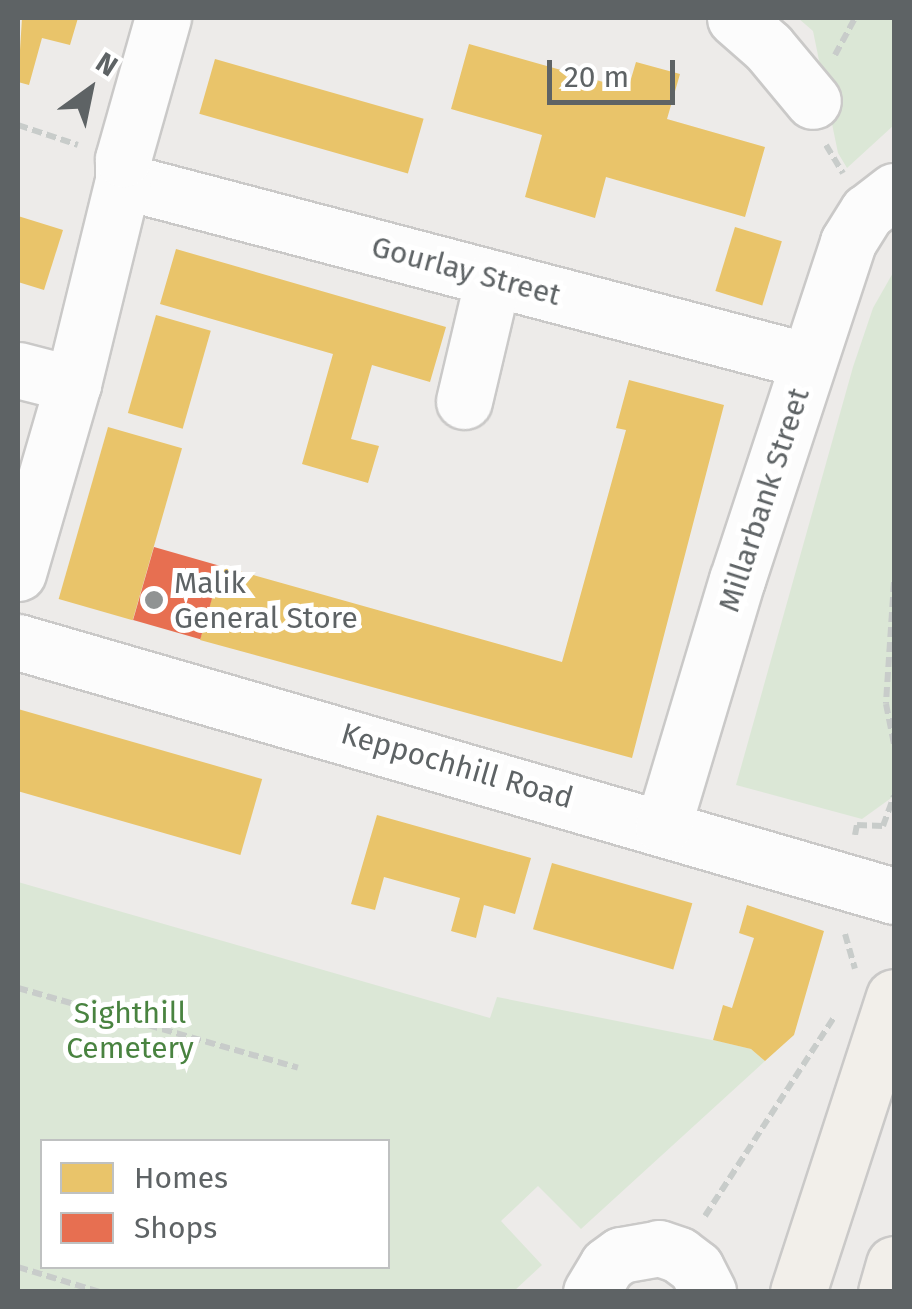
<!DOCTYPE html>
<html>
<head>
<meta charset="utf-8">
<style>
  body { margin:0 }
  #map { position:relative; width:912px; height:1309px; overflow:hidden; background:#edebe9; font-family:"Fira Sans",sans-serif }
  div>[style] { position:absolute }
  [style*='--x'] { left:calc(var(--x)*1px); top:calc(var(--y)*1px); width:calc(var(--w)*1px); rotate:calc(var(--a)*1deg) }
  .green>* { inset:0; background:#dbe7d6 }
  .homes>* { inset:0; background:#e9c46a; transform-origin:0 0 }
  .shops>* { inset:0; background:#e76f51; transform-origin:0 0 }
  .path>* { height:6px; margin-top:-3px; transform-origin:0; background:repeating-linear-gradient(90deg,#c8ccca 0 10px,transparent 0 15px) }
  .roads { filter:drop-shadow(2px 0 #cac9c8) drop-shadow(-2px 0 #cac9c8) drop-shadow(0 2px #cac9c8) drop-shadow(0 -2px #cac9c8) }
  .minor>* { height:55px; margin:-27.5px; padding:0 27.5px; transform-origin:27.5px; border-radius:27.5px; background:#fcfcfc }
  .major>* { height:55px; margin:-27.5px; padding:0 27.5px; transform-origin:27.5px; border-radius:27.5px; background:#f2efea }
  .dots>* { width:28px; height:28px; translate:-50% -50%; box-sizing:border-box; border:5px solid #fff; border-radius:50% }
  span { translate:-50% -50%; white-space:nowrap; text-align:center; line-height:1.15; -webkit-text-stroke:10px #fff; paint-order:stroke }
  .street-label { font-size:30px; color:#5e6365 }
  .poi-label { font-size:30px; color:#5e6365 }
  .left { translate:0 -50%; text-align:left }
  .park-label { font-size:30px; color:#498340 }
  .frame { position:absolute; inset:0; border:20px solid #5e6365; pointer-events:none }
  .legend { position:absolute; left:40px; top:1139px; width:350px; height:130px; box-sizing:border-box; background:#fff; border:2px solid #bfc1c1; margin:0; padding:12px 18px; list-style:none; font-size:30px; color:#5e6365 }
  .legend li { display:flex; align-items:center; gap:20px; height:50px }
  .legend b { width:50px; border:2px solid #bfc1c1 }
  .north { position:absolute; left:40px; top:40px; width:100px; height:100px; -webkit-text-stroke:8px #fff; paint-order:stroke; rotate:33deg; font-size:28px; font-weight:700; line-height:40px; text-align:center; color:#5e6365 }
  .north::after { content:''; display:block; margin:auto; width:35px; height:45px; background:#5e6365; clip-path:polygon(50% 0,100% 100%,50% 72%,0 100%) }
  .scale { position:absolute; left:547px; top:60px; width:128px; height:45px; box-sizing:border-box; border:5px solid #5e6365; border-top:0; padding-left:12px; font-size:30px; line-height:35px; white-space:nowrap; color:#5e6365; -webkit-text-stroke:8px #fff; paint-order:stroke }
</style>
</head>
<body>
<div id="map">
  <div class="green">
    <i style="clip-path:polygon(798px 18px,894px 18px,894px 125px,847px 168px,838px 153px,813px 31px)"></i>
    <i style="clip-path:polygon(894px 271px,894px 796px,862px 819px,736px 785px,853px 367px,873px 308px)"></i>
    <i style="clip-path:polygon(evenodd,18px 882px,490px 1018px,497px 997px,722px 1042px,751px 1049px,765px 1061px,581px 1229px,538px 1186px,501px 1221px,542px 1265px,514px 1291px,18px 1291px,18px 882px,42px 1142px,388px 1142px,388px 1266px,42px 1266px,42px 1142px)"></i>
  </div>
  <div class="homes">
    <i style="clip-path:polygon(22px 18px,78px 18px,70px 45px,42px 38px,29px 85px,18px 82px)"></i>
    <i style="clip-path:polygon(469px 44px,628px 89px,636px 62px,680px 74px,667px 119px,765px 147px,745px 217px,606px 177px,595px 218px,525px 197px,542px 135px,451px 109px)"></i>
    <i style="left:215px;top:59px;width:217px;height:57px;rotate:16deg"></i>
    <i style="clip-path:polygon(18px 216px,63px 230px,44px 290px,18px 282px)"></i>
    <i style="left:735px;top:227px;width:49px;height:67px;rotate:17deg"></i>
    <i style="clip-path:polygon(176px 249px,446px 327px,430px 382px,372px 365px,351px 439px,379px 446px,368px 483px,302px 464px,333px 354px,160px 304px)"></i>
    <i style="left:156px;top:315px;width:57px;height:102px;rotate:16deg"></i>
    <i style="clip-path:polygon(629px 380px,724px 405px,632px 758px,200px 640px,221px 566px,562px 662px,626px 430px,616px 428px)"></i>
    <i style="left:108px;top:427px;width:77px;height:179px;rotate:16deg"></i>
    <i style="left:18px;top:709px;width:254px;height:79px;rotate:16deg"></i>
    <i style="clip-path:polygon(377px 815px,531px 858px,515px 914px,484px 905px,476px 938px,451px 931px,460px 898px,384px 877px,375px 910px,351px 904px)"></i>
    <i style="left:552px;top:863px;width:146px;height:69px;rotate:16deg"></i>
    <i style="clip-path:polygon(747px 905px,824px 931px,794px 1035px,765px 1061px,751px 1049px,713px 1040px,723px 1005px,732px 1008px,754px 938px,739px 933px)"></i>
  </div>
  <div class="shops">
    <i style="left:154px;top:547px;width:70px;height:76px;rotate:16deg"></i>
  </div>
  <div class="path">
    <i style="--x:835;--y:55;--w:42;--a:-61.6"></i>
    <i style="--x:18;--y:125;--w:63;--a:18.4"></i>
    <i style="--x:826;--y:145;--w:33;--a:59"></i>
    <i style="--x:894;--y:582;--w:122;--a:93.8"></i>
    <i style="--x:886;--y:704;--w:41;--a:78.7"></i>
    <i style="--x:855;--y:835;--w:10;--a:-79"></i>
    <i style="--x:857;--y:825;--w:26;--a:2"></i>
    <i style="--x:883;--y:826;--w:32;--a:-70"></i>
    <i style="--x:845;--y:934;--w:36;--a:74"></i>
    <i style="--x:18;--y:988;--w:291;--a:15.9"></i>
    <i style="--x:705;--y:1216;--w:237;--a:-57"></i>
    <i style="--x:18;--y:1267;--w:86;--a:17"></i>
  </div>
  <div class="roads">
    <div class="minor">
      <i style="--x:735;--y:18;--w:44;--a:41.3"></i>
      <i style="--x:768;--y:47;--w:70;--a:50.2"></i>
      <i style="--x:123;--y:181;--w:708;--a:14.72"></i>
      <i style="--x:18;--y:370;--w:57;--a:14.3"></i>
      <i style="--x:464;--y:401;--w:126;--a:-76.7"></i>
      <i style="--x:18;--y:573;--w:197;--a:-73.8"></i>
      <i style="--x:73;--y:384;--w:209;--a:-76.2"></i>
      <i style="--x:123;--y:181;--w:22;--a:-90"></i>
      <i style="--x:123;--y:159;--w:147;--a:-74.2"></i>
      <i style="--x:18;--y:642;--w:912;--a:16.17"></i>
      <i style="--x:663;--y:826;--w:257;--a:-73.3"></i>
      <i style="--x:737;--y:580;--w:356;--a:-71.8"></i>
      <i style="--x:848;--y:242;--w:36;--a:-58"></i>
      <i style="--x:867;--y:212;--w:34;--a:-38"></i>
      <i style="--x:591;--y:1292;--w:31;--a:-59"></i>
      <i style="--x:607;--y:1265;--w:17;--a:-36"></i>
      <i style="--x:621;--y:1255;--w:39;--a:-10"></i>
      <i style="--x:659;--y:1248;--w:21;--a:19"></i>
      <i style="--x:679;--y:1255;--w:21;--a:37"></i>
      <i style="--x:696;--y:1268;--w:27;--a:63"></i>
    </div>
    <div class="major">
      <i style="--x:798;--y:1292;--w:310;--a:-72"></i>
      <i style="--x:886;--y:1292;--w:29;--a:-74"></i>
    </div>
  </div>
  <div class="dots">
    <i style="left:154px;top:600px;background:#909393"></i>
  </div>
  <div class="street-label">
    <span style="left:466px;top:271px;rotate:15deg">Gourlay Street</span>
    <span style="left:764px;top:500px;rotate:-72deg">Millarbank Street</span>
    <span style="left:457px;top:766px;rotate:16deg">Keppochhill Road</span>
  </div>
  <div class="poi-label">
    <span class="left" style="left:174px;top:600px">Malik<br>General Store</span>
  </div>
  <div class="park-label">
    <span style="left:130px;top:1030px">Sighthill<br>Cemetery</span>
  </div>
  <div class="frame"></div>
  <ul class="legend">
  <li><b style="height:28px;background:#e9c46a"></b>Homes</li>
  <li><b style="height:28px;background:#e76f51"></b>Shops</li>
  </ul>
  <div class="north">N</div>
  <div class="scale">20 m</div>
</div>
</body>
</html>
